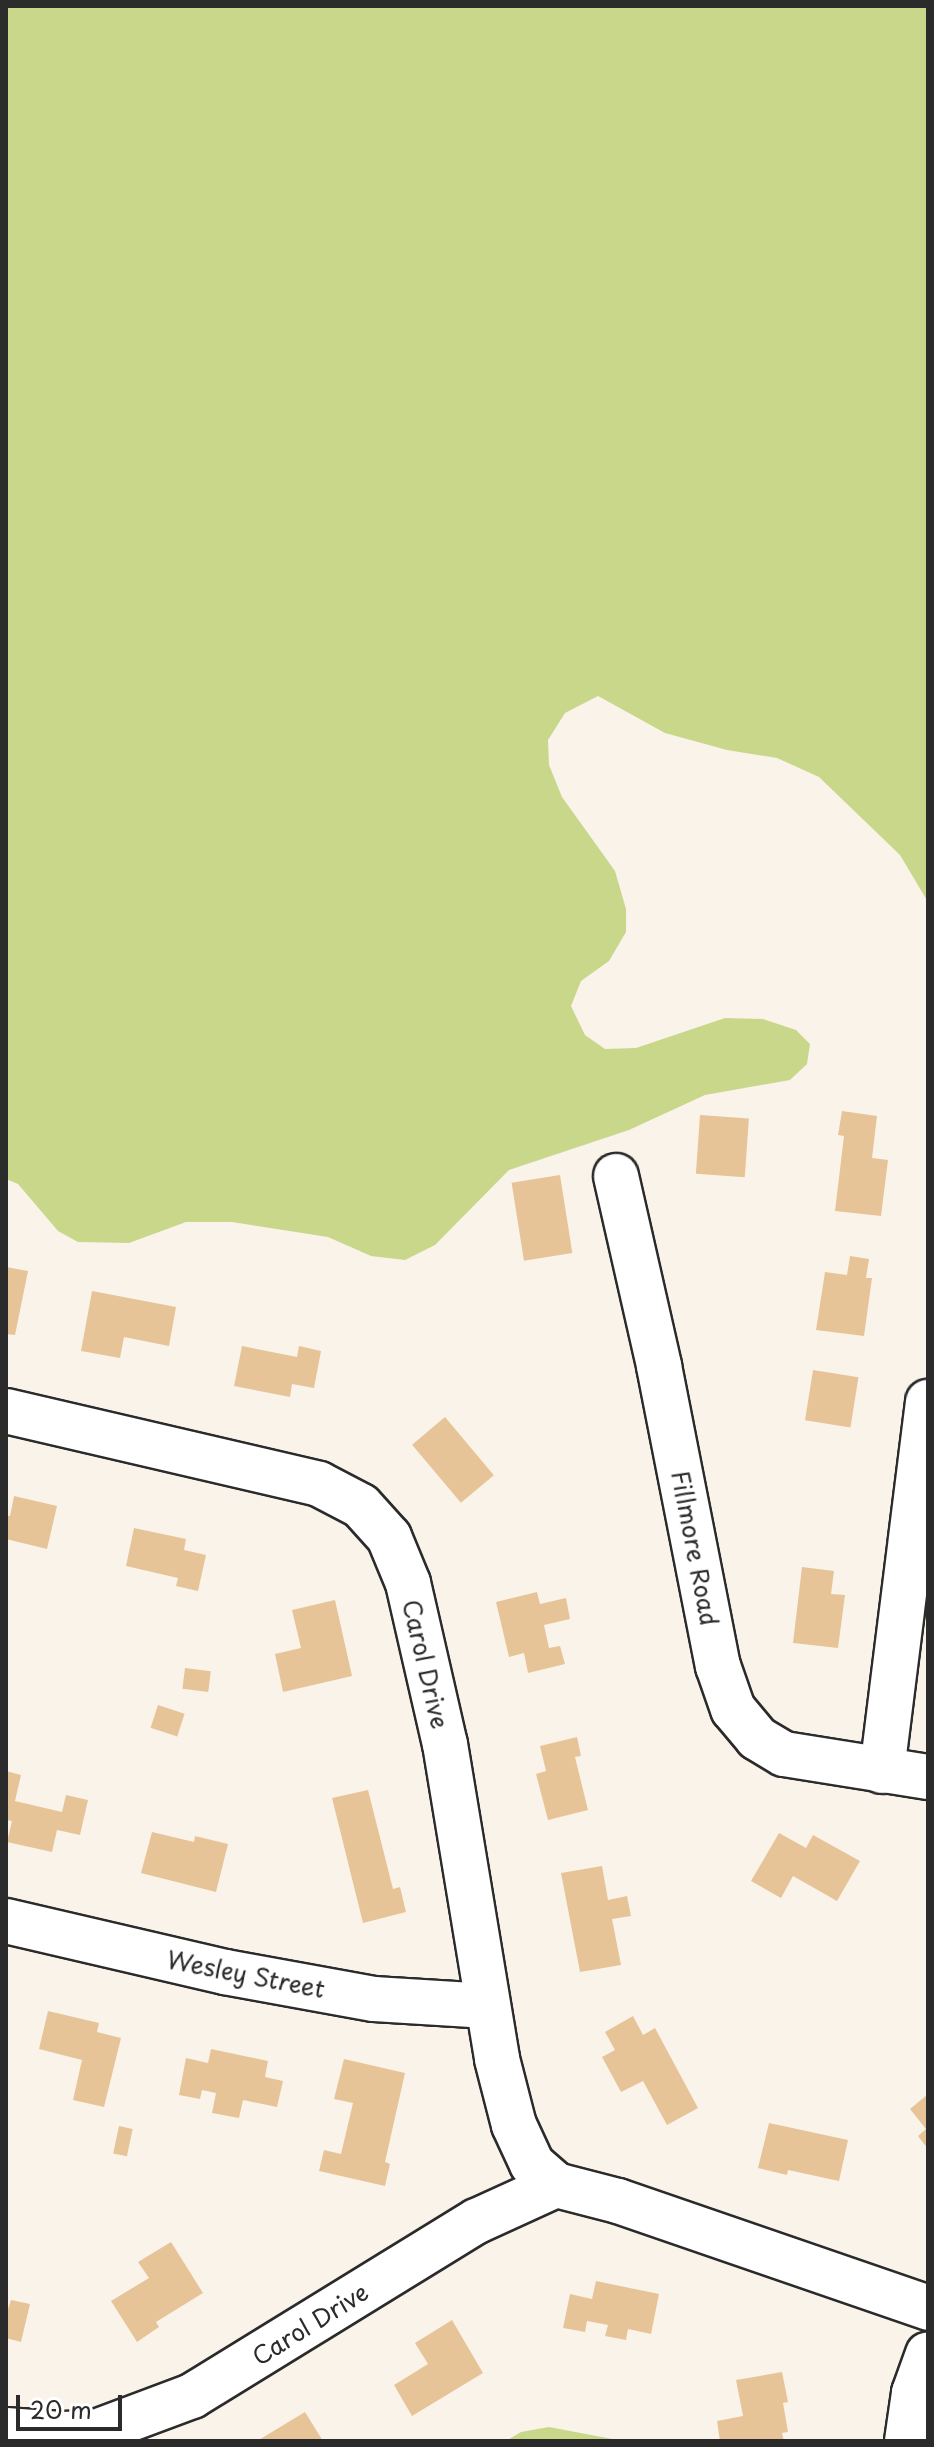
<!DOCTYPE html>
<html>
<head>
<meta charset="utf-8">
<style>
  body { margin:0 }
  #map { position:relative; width:934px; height:2447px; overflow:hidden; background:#faf3ea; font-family:"Playpen Sans",sans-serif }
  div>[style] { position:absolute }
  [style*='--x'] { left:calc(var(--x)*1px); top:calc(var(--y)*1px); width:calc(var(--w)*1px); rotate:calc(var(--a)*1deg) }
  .green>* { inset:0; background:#c9d78b }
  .building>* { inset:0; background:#e7c498; transform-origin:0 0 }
  .roads { filter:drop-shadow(2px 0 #2b2b2b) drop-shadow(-2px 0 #2b2b2b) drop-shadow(0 2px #2b2b2b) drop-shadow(0 -2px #2b2b2b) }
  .minor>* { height:44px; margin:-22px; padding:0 22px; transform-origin:22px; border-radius:22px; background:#fff }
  span { translate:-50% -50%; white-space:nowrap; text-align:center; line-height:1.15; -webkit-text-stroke:8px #fff; paint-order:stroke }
  .street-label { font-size:24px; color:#2b2b2b }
  .frame { position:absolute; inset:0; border:8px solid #2b2b2b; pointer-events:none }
  .scale { position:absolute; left:16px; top:2395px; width:106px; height:36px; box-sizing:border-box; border:4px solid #2b2b2b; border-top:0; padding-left:10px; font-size:24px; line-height:28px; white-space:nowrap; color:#2b2b2b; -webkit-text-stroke:6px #fff; paint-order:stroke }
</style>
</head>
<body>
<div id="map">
  <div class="green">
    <i style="clip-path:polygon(6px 6px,928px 6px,928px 902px,900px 855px,819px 777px,777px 758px,727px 750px,665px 733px,598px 696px,565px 713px,548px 740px,549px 765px,562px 797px,615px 871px,626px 909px,626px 932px,609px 961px,581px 981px,571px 1006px,585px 1035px,605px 1049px,636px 1048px,725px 1018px,763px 1019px,796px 1030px,810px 1044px,807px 1064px,790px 1080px,705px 1095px,629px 1130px,509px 1170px,435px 1245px,405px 1260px,371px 1256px,328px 1237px,232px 1222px,186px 1222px,129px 1243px,78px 1242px,58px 1231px,18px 1184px,6px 1179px)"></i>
    <i style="clip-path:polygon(549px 2427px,623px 2441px,506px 2441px,521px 2432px)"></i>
  </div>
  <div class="building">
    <i style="clip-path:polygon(842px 1111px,877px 1116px,872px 1158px,888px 1160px,881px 1216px,835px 1211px,844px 1136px,838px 1135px)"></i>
    <i style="left:700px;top:1115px;width:49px;height:59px;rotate:4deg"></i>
    <i style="left:560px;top:1175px;width:79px;height:49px;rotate:81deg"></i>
    <i style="clip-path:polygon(850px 1256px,869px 1259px,866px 1278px,872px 1278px,864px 1336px,816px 1330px,825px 1272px,847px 1275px)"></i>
    <i style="clip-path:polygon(6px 1267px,28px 1271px,15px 1335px,6px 1334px)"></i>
    <i style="clip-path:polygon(92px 1291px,176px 1307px,169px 1346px,124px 1337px,120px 1358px,81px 1351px)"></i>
    <i style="clip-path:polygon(242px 1346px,297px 1357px,299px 1346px,321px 1351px,314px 1388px,292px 1384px,290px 1397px,234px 1386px)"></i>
    <i style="left:813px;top:1370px;width:46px;height:51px;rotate:9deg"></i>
    <i style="left:445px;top:1417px;width:76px;height:43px;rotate:50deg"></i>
    <i style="clip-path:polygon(14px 1496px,57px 1506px,47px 1549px,6px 1539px,6px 1516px,10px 1516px)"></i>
    <i style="clip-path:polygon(134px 1528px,186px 1539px,184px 1550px,206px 1555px,198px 1591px,176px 1586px,178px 1578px,126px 1566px)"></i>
    <i style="clip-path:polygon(802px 1567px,834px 1571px,831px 1594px,845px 1595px,838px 1648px,793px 1643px)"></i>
    <i style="clip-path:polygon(537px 1592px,540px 1604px,566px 1598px,570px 1619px,544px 1625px,549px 1648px,560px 1646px,565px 1664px,528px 1673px,524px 1653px,509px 1657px,496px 1602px)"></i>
    <i style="clip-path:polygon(335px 1600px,352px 1676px,283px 1692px,275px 1654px,301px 1648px,292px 1610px)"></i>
    <i style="left:185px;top:1668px;width:26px;height:21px;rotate:7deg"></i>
    <i style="left:158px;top:1705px;width:28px;height:24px;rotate:18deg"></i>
    <i style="clip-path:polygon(577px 1737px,581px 1756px,575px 1757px,588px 1810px,548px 1820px,536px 1774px,546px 1771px,540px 1746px)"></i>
    <i style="clip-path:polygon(6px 1771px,21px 1775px,15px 1801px,62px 1812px,66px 1795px,88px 1800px,80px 1835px,57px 1830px,52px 1852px,7px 1842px,12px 1821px,6px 1820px)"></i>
    <i style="clip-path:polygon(368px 1790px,393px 1889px,400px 1887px,406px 1912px,363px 1923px,332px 1798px)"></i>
    <i style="clip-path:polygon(152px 1832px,194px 1842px,195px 1836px,228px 1844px,216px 1892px,141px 1873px)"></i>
    <i style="clip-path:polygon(779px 1833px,806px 1848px,813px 1835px,860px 1861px,837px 1901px,793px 1876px,781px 1898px,751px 1881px)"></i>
    <i style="clip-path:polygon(602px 1866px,608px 1900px,627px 1896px,631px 1916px,612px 1919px,621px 1965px,580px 1972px,561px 1873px)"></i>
    <i style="clip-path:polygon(48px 2011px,99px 2023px,97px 2032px,121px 2038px,104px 2107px,73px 2100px,82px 2060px,39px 2049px)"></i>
    <i style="clip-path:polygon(633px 2016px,643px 2035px,655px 2028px,698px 2108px,667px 2125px,643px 2081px,621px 2092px,602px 2057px,615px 2050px,605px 2032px)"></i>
    <i style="clip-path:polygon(211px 2049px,268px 2061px,265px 2077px,283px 2081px,277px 2107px,243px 2100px,239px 2118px,212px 2113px,216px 2093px,202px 2090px,200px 2099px,179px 2095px,186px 2058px,208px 2063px)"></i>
    <i style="clip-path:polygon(344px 2059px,405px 2073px,385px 2162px,390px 2164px,385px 2186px,319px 2171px,324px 2150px,341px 2154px,353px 2103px,334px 2099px)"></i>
    <i style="clip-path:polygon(928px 2094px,928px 2149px,918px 2136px,926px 2129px,910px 2109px)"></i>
    <i style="clip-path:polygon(769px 2123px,848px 2140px,839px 2181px,788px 2170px,787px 2175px,758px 2168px)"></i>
    <i style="left:119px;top:2126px;width:14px;height:28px;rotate:12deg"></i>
    <i style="clip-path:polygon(171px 2242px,203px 2293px,156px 2322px,159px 2327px,137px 2342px,111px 2301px,149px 2278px,138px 2262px)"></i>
    <i style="clip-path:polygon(596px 2281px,659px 2294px,651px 2334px,628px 2329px,626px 2340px,605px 2336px,608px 2325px,587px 2321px,585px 2332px,563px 2328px,570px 2294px,592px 2299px)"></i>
    <i style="clip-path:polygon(11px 2300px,30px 2304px,21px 2342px,6px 2338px,6px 2315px)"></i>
    <i style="clip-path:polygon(452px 2320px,483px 2373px,412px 2416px,394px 2385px,428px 2364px,415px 2343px)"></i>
    <i style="clip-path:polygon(782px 2372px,788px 2402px,783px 2403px,788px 2432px,782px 2433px,784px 2441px,720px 2441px,717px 2421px,743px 2416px,736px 2380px)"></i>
    <i style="clip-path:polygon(305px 2412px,323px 2441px,257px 2441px)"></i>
  </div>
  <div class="roads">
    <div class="minor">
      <i style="--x:616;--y:1176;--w:195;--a:77.2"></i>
      <i style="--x:659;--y:1366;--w:306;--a:78.9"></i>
      <i style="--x:718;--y:1666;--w:46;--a:70.8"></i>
      <i style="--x:733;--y:1709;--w:38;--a:50"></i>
      <i style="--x:757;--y:1738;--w:31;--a:31"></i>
      <i style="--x:784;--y:1754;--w:146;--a:9.1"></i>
      <i style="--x:6;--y:1411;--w:321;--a:13.1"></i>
      <i style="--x:319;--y:1484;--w:47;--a:27.6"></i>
      <i style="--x:361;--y:1506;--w:42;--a:47.9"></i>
      <i style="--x:389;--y:1537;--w:50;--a:67.6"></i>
      <i style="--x:408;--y:1583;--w:165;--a:77.1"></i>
      <i style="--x:445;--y:1744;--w:319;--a:80.6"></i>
      <i style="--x:497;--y:2059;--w:68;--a:75.6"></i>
      <i style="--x:514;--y:2125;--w:43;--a:65.2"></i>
      <i style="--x:532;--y:2164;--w:32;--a:41"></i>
      <i style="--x:556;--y:2185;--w:64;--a:14.5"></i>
      <i style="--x:618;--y:2201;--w:328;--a:19"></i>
      <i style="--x:882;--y:1771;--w:372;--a:-82.9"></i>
      <i style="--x:6;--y:1921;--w:225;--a:13.1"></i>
      <i style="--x:225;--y:1972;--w:151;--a:10.3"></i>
      <i style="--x:374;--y:1999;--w:114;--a:3.5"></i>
      <i style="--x:6;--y:2430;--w:55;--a:4.2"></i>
      <i style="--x:61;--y:2434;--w:32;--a:-2"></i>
      <i style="--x:93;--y:2433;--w:106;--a:-20.5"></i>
      <i style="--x:192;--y:2396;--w:334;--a:-31.6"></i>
      <i style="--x:477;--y:2221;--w:87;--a:-24.5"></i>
      <i style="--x:907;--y:2441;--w:49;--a:-81.7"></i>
      <i style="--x:914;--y:2393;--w:41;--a:-70.3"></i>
    </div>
  </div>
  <div class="street-label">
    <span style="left:695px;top:1548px;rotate:79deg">Fillmore Road</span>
    <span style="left:426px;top:1664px;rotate:77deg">Carol Drive</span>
    <span style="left:246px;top:1974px;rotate:11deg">Wesley Street</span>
    <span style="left:310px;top:2324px;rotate:-32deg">Carol Drive</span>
  </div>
  <div class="frame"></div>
  <div class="scale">20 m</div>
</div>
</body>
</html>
